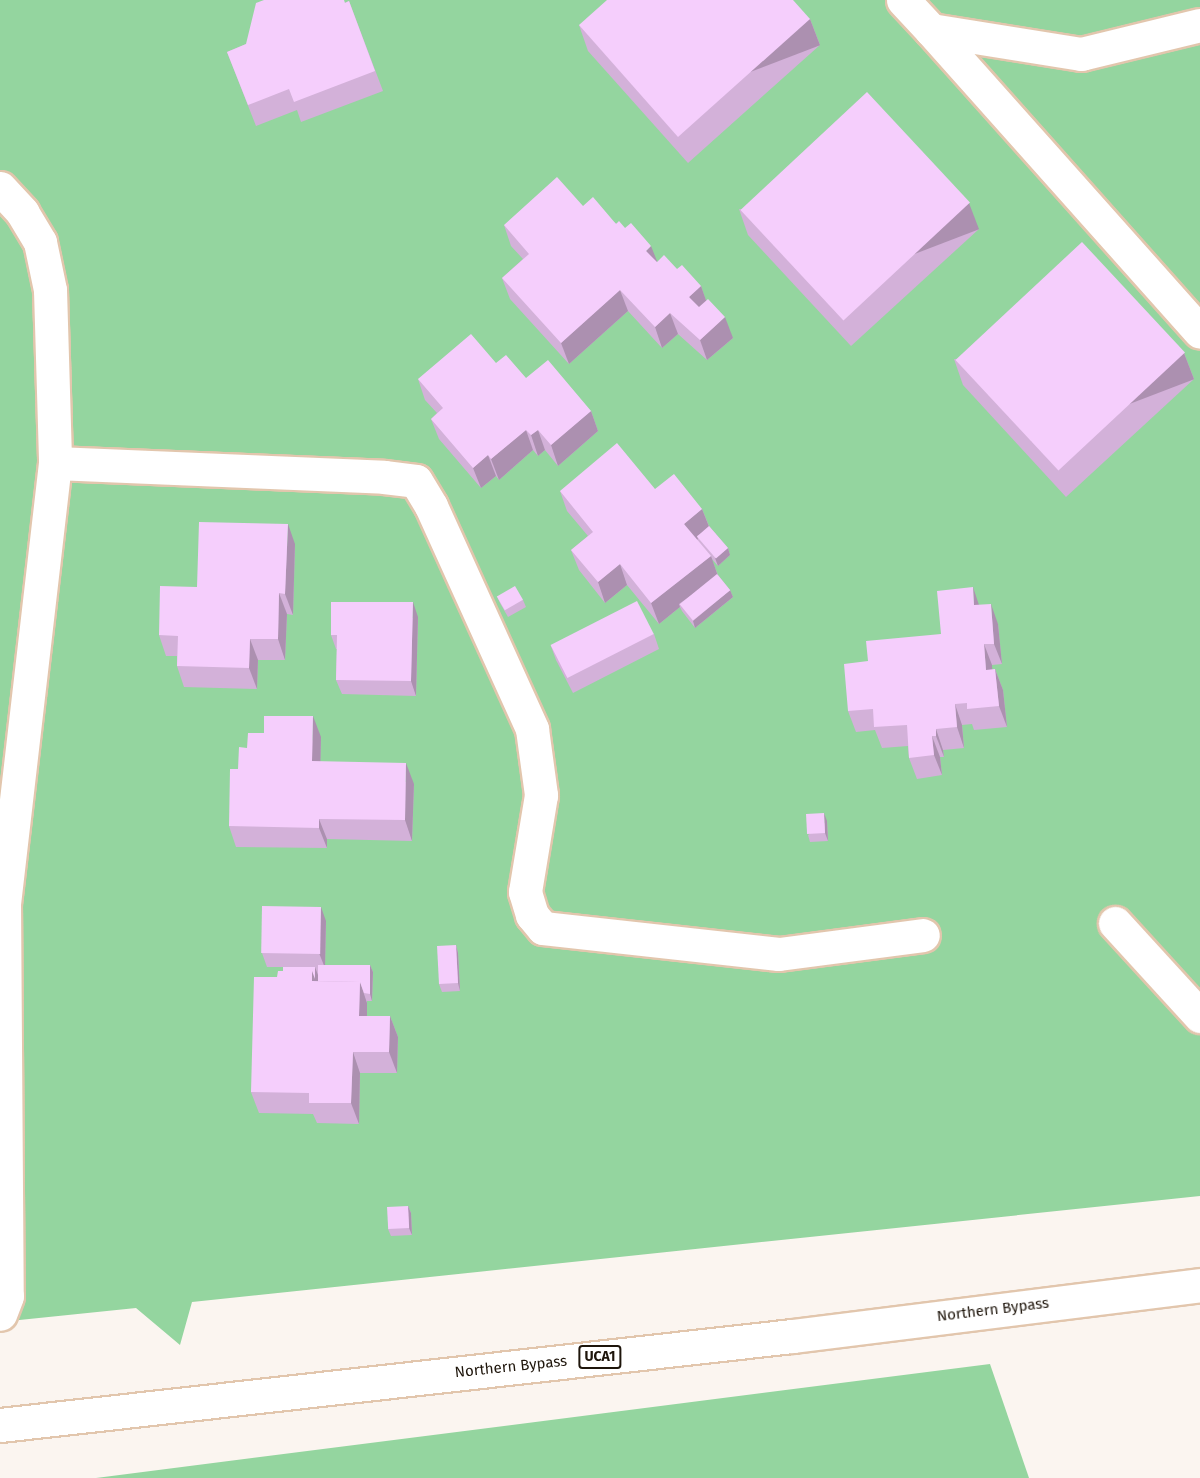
<!DOCTYPE html>
<html>
<head>
<meta charset="utf-8">
<style>
  body { margin:0 }
  #map { position:relative; width:1200px; height:1478px; overflow:hidden; background:#fbf5f0; font-family:"Fira Sans",sans-serif }
  div>[style] { position:absolute }
  [style*='--x'] { left:calc(var(--x)*1px); top:calc(var(--y)*1px); width:calc(var(--w)*1px); rotate:calc(var(--a)*1deg) }
  .green>* { inset:0; background:#94d59f }
  .roads { filter:drop-shadow(2px 0 #e2c6ad) drop-shadow(-2px 0 #e2c6ad) drop-shadow(0 2px #e2c6ad) drop-shadow(0 -2px #e2c6ad) }
  .minor>* { height:33px; margin:-16.5px; padding:0 16.5px; transform-origin:16.5px; border-radius:16.5px; background:#fff }
  .major>* { height:33px; margin:-16.5px; padding:0 16.5px; transform-origin:16.5px; border-radius:16.5px; background:#fff }
  .wall>* { inset:0; background:#d3b1d9 }
  .shaded-wall>* { inset:0; background:#ac90b0; transform-origin:0 0 }
  .building>* { inset:0; background:#f5cefc; transform-origin:0 0 }
  span { translate:-50% -50%; white-space:nowrap; text-align:center; line-height:1.15; -webkit-text-stroke:6px #fff; paint-order:stroke }
  .shield-label span { padding:2px 4px; background:#fff; border:2px solid; border-radius:4px; -webkit-text-stroke-width:0 }
  .shield-label { font-size:14px; color:#1e150b; font-weight:700 }
  .street-label { font-size:15px; color:#1e150b }
</style>
</head>
<body>
<div id="map">
  <div class="green">
    <i style="clip-path:polygon(0 0,1200px 0,1200px 1196px,192px 1302px,180px 1345px,136px 1308px,0 1322px)"></i>
    <i style="clip-path:polygon(990px 1364px,1029px 1478px,96px 1478px)"></i>
  </div>
  <div class="roads">
    <div class="minor">
      <i style="--x:903;--y:0;--w:41;--a:47"></i>
      <i style="--x:931;--y:30;--w:152;--a:9.1"></i>
      <i style="--x:1081;--y:54;--w:122;--a:-13.7"></i>
      <i style="--x:931;--y:30;--w:404;--a:48.3"></i>
      <i style="--x:0;--y:188;--w:33;--a:47"></i>
      <i style="--x:22;--y:212;--w:35;--a:59"></i>
      <i style="--x:40;--y:242;--w:49;--a:78.2"></i>
      <i style="--x:50;--y:290;--w:173;--a:88.3"></i>
      <i style="--x:55;--y:463;--w:442;--a:96.6"></i>
      <i style="--x:4;--y:902;--w:394;--a:89.6"></i>
      <i style="--x:7;--y:1296;--w:19;--a:111"></i>
      <i style="--x:55;--y:463;--w:329;--a:2.4"></i>
      <i style="--x:384;--y:477;--w:32;--a:7"></i>
      <i style="--x:416;--y:481;--w:29;--a:59"></i>
      <i style="--x:431;--y:506;--w:245;--a:65.6"></i>
      <i style="--x:532;--y:729;--w:67;--a:82.2"></i>
      <i style="--x:541;--y:795;--w:98;--a:99.4"></i>
      <i style="--x:525;--y:892;--w:24;--a:73"></i>
      <i style="--x:532;--y:915;--w:17;--a:50"></i>
      <i style="--x:543;--y:928;--w:237;--a:6.3"></i>
      <i style="--x:779;--y:954;--w:145;--a:-7.5"></i>
      <i style="--x:1115;--y:923;--w:126;--a:47.6"></i>
    </div>
    <div class="major">
      <i style="--x:0;--y:1425;--w:797;--a:-6.41"></i>
      <i style="--x:792;--y:1336;--w:411;--a:-7.1"></i>
    </div>
  </div>
  <div class="wall">
    <i style="clip-path:polygon(349px 1px,383px 91px,301px 122px,297px 110px,256px 126px,227px 52px)"></i>
    <i style="clip-path:polygon(810px 19px,820px 45px,688px 163px,588px 51px,579px 25px)"></i>
    <i style="clip-path:polygon(583px 206px,625px 228px,657px 262px,677px 269px,701px 286px,706px 301px,733px 338px,707px 360px,678px 334px,662px 348px,628px 311px,569px 364px,510px 299px,502px 278px,523px 259px,511px 246px,504px 225px)"></i>
    <i style="clip-path:polygon(739px 209px,979px 229px,851px 346px,748px 235px)"></i>
    <i style="clip-path:polygon(1184px 353px,1194px 379px,1066px 497px,963px 385px,954px 359px)"></i>
    <i style="clip-path:polygon(496px 363px,591px 411px,598px 431px,558px 466px,545px 450px,538px 456px,533px 450px,499px 480px,496px 476px,481px 488px,439px 439px,431px 419px,437px 413px,425px 400px,418px 379px)"></i>
    <i style="clip-path:polygon(655px 489px,702px 509px,709px 526px,728px 548px,730px 555px,718px 566px,711px 558px,718px 575px,730px 590px,733px 597px,695px 628px,682px 611px,680px 607px,659px 624px,627px 585px,605px 603px,579px 570px,571px 550px,588px 536px,567px 511px,560px 491px)"></i>
    <i style="clip-path:polygon(295px 544px,293px 615px,287px 614px,285px 660px,258px 660px,257px 689px,184px 687px,177px 666px,177px 656px,166px 656px,159px 635px,197px 587px)"></i>
    <i style="clip-path:polygon(497px 596px,523px 600px,526px 607px,508px 617px,500px 603px)"></i>
    <i style="clip-path:polygon(979px 605px,998px 624px,1002px 664px,992px 665px,992px 670px,995px 669px,1003px 690px,1007px 727px,974px 730px,972px 724px,962px 725px,964px 748px,943px 750px,944px 757px,940px 757px,942px 775px,917px 779px,909px 758px,908px 746px,882px 748px,875px 730px,856px 732px,848px 711px,868px 661px,941px 634px)"></i>
    <i style="clip-path:polygon(418px 617px,416px 696px,342px 694px,336px 680px,337px 649px,336px 649px,331px 635px)"></i>
    <i style="clip-path:polygon(654px 634px,659px 649px,573px 693px,556px 660px,551px 646px)"></i>
    <i style="clip-path:polygon(321px 737px,320px 762px,414px 784px,412px 841px,327px 839px,327px 848px,236px 847px,229px 826px,238px 769px)"></i>
    <i style="clip-path:polygon(827px 821px,828px 841px,810px 842px,808px 835px)"></i>
    <i style="clip-path:polygon(326px 921px,325px 965px,370px 965px,373px 972px,372px 1001px,367px 1001px,367px 1016px,390px 1016px,398px 1037px,397px 1073px,360px 1073px,359px 1124px,317px 1123px,313px 1114px,259px 1113px,251px 1092px,277px 977px,283px 971px,283px 967px,267px 967px,262px 953px)"></i>
    <i style="clip-path:polygon(456px 945px,458px 953px,460px 991px,442px 992px,439px 984px)"></i>
    <i style="clip-path:polygon(408px 1206px,411px 1213px,412px 1235px,391px 1236px,388px 1229px)"></i>
  </div>
  <div class="shaded-wall">
    <i style="left:810px;top:19px;width:28px;height:177px;rotate:69deg"></i>
    <i style="left:969px;top:203px;width:28px;height:173px;rotate:69deg"></i>
    <i style="clip-path:polygon(651px 246px,659px 266px,646px 251px)"></i>
    <i style="clip-path:polygon(701px 286px,708px 306px,697px 317px,689px 297px)"></i>
    <i style="clip-path:polygon(620px 290px,628px 311px,569px 364px,561px 343px)"></i>
    <i style="clip-path:polygon(670px 313px,678px 334px,662px 348px,655px 327px)"></i>
    <i style="clip-path:polygon(725px 317px,733px 338px,707px 360px,700px 340px)"></i>
    <i style="left:1184px;top:353px;width:28px;height:174px;rotate:69deg"></i>
    <i style="clip-path:polygon(591px 411px,598px 431px,558px 466px,551px 445px)"></i>
    <i style="clip-path:polygon(526px 430px,533px 450px,499px 480px,491px 459px)"></i>
    <i style="clip-path:polygon(538px 430px,545px 450px,538px 456px,531px 435px)"></i>
    <i style="clip-path:polygon(488px 455px,496px 476px,481px 488px,473px 468px)"></i>
    <i style="clip-path:polygon(702px 509px,710px 529px,697px 536px,698px 539px,692px 544px,684px 524px)"></i>
    <i style="clip-path:polygon(288px 524px,295px 544px,293px 615px,285px 594px)"></i>
    <i style="clip-path:polygon(728px 548px,730px 555px,718px 566px,715px 558px)"></i>
    <i style="clip-path:polygon(711px 556px,718px 576px,679px 604px,680px 607px,659px 624px,651px 603px)"></i>
    <i style="clip-path:polygon(620px 564px,627px 585px,605px 603px,598px 582px)"></i>
    <i style="clip-path:polygon(973px 587px,980px 608px,974px 605px)"></i>
    <i style="clip-path:polygon(730px 590px,733px 597px,695px 628px,693px 621px)"></i>
    <i style="clip-path:polygon(279px 593px,287px 614px,285px 660px,278px 639px)"></i>
    <i style="clip-path:polygon(413px 602px,418px 617px,416px 696px,411px 681px)"></i>
    <i style="clip-path:polygon(991px 604px,998px 624px,1002px 664px,994px 644px)"></i>
    <i style="clip-path:polygon(250px 639px,258px 660px,257px 689px,249px 668px)"></i>
    <i style="clip-path:polygon(984px 644px,992px 665px,994px 691px,986px 670px)"></i>
    <i style="clip-path:polygon(995px 669px,1003px 690px,1007px 727px,999px 706px)"></i>
    <i style="clip-path:polygon(955px 704px,962px 725px,964px 748px,957px 727px)"></i>
    <i style="clip-path:polygon(313px 716px,321px 737px,320px 782px,312px 761px)"></i>
    <i style="clip-path:polygon(936px 729px,943px 750px,944px 757px,936px 736px)"></i>
    <i style="clip-path:polygon(932px 736px,940px 757px,942px 775px,934px 755px)"></i>
    <i style="clip-path:polygon(406px 763px,414px 784px,412px 841px,405px 820px)"></i>
    <i style="clip-path:polygon(824px 813px,827px 821px,828px 841px,825px 833px)"></i>
    <i style="clip-path:polygon(319px 819px,327px 839px,327px 848px,319px 828px)"></i>
    <i style="clip-path:polygon(321px 907px,326px 921px,325px 968px,319px 953px)"></i>
    <i style="clip-path:polygon(456px 945px,458px 953px,460px 991px,458px 983px)"></i>
    <i style="clip-path:polygon(370px 965px,373px 972px,372px 1001px,370px 994px)"></i>
    <i style="clip-path:polygon(315px 967px,318px 975px,318px 987px,312px 981px,312px 971px)"></i>
    <i style="clip-path:polygon(360px 982px,367px 1003px,367px 1037px,359px 1016px)"></i>
    <i style="clip-path:polygon(390px 1016px,398px 1037px,397px 1073px,389px 1052px)"></i>
    <i style="clip-path:polygon(353px 1052px,360px 1073px,359px 1124px,351px 1103px)"></i>
    <i style="clip-path:polygon(408px 1206px,411px 1213px,412px 1235px,409px 1228px)"></i>
  </div>
  <div class="building">
    <i style="clip-path:polygon(264px 0,344px 0,345px 3px,349px 1px,375px 71px,294px 102px,289px 89px,248px 105px,227px 52px,246px 44px,256px 3px)"></i>
    <i style="clip-path:polygon(607px 0,793px 0,810px 19px,678px 137px,579px 25px)"></i>
    <i style="left:867px;top:92px;width:151px;height:173px;rotate:47deg"></i>
    <i style="clip-path:polygon(557px 177px,583px 206px,593px 197px,616px 224px,619px 221px,625px 228px,631px 223px,651px 246px,646px 251px,657px 262px,664px 255px,677px 269px,682px 265px,701px 286px,689px 297px,699px 307px,708px 299px,725px 317px,700px 340px,670px 313px,655px 327px,620px 290px,561px 343px,502px 278px,529px 254px,504px 225px)"></i>
    <i style="left:1082px;top:242px;width:151px;height:173px;rotate:47deg"></i>
    <i style="clip-path:polygon(471px 334px,496px 363px,506px 355px,526px 378px,548px 360px,591px 411px,551px 445px,538px 430px,531px 435px,526px 430px,491px 459px,488px 455px,473px 468px,431px 419px,443px 408px,418px 379px)"></i>
    <i style="clip-path:polygon(617px 443px,655px 489px,674px 474px,702px 509px,684px 524px,711px 556px,651px 603px,620px 564px,598px 582px,571px 550px,593px 532px,560px 491px)"></i>
    <i style="clip-path:polygon(199px 522px,288px 524px,285px 594px,279px 593px,278px 639px,250px 639px,249px 668px,177px 666px,178px 636px,159px 635px,160px 586px,197px 587px)"></i>
    <i style="left:709px;top:526px;width:29px;height:16px;rotate:49deg"></i>
    <i style="left:717px;top:574px;width:21px;height:48px;rotate:51deg"></i>
    <i style="left:515px;top:586px;width:16px;height:21px;rotate:60deg"></i>
    <i style="clip-path:polygon(973px 587px,974px 605px,991px 604px,994px 644px,984px 644px,986px 670px,995px 669px,999px 706px,967px 709px,967px 703px,955px 704px,957px 727px,936px 729px,936px 736px,932px 736px,934px 755px,909px 758px,907px 725px,874px 727px,873px 709px,848px 711px,844px 664px,868px 661px,866px 641px,941px 634px,937px 591px)"></i>
    <i style="left:637px;top:601px;width:37px;height:97px;rotate:63deg"></i>
    <i style="clip-path:polygon(331px 602px,413px 602px,411px 681px,336px 680px,337px 635px,331px 635px)"></i>
    <i style="clip-path:polygon(264px 716px,313px 716px,312px 761px,406px 763px,405px 820px,319px 819px,319px 828px,229px 826px,230px 769px,238px 769px,239px 747px,247px 748px,248px 733px,264px 733px)"></i>
    <i style="left:824px;top:813px;width:20px;height:18px;rotate:87deg"></i>
    <i style="left:262px;top:906px;width:59px;height:47px;rotate:1deg"></i>
    <i style="left:456px;top:945px;width:38px;height:19px;rotate:87deg"></i>
    <i style="clip-path:polygon(318px 965px,370px 965px,370px 994px,364px 993px,360px 982px,318px 981px)"></i>
    <i style="clip-path:polygon(283px 967px,315px 967px,315px 979px,312px 971px,283px 971px)"></i>
    <i style="clip-path:polygon(278px 971px,312px 971px,312px 981px,360px 982px,359px 1016px,390px 1016px,389px 1052px,353px 1052px,351px 1103px,309px 1103px,309px 1093px,251px 1092px,254px 977px,277px 977px)"></i>
    <i style="left:408px;top:1206px;width:22px;height:21px;rotate:87deg"></i>
  </div>
  <div class="shield-label">
    <span style="left:600px;top:1357px">UCA1</span>
  </div>
  <div class="street-label">
    <span style="left:993px;top:1310px;rotate:-7deg">Northern Bypass</span>
    <span style="left:511px;top:1367px;rotate:-6deg">Northern Bypass</span>
  </div>
</div>
</body>
</html>
